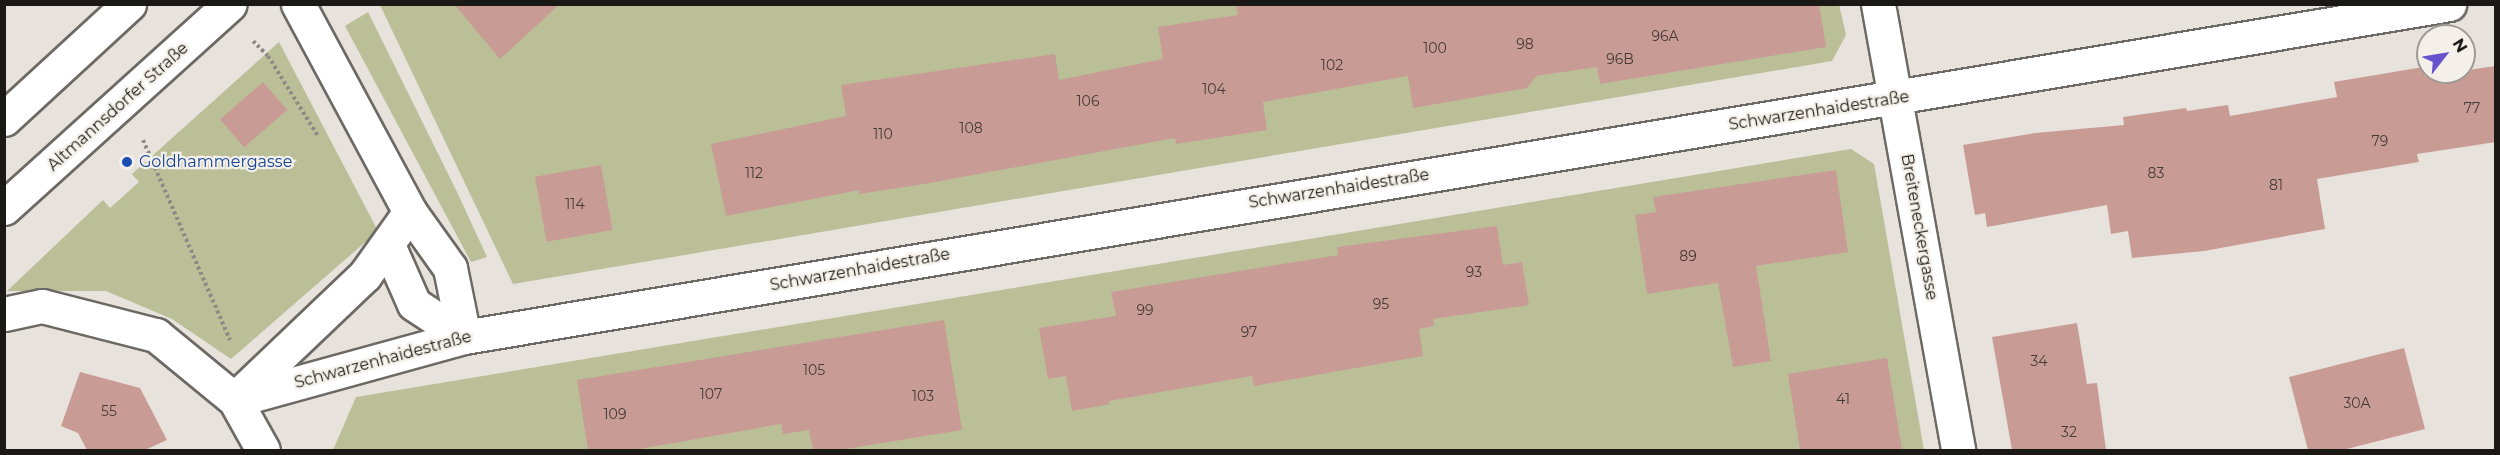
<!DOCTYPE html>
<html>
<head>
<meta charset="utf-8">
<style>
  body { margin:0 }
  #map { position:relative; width:2500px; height:455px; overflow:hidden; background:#e7e2dc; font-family:Montserrat,sans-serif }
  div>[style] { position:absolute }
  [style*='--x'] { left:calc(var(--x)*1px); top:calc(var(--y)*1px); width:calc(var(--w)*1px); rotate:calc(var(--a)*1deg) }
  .green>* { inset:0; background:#babf98 }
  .building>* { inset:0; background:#c89c95; transform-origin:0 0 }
  .path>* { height:4px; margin-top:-2px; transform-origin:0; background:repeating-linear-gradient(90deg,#8d8a85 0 3px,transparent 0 6px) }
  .roads { filter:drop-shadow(2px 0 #6d6964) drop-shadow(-2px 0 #6d6964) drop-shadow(0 2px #6d6964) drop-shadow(0 -2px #6d6964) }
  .minor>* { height:33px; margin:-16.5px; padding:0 16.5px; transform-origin:16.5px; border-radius:16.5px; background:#fff }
  .major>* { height:33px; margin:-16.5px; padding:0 16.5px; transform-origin:16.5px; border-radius:16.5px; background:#fff }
  .dots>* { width:16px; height:16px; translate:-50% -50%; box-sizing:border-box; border:3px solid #f4f0e9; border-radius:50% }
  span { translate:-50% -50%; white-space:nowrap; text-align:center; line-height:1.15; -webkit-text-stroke:4.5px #f4f0e9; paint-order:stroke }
  .number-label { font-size:14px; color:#463a36 }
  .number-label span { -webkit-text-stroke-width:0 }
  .street-label { font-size:16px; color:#1a1916 }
  .transit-label { font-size:16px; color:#164399 }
  .left { translate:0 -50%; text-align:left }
  .frame { position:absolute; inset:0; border:6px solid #1a1916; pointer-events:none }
  .north { position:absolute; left:2416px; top:24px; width:60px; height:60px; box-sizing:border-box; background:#f4f0e9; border:2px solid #9d9a95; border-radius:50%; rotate:59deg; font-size:16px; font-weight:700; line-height:24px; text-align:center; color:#1a1916 }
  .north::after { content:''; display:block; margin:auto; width:21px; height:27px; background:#6752cb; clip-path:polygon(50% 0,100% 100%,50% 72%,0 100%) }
</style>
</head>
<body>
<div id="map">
  <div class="green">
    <i style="clip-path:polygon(1839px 4px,1846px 35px,1832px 61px,513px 284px,380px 5px)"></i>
    <i style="clip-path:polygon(368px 12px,457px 192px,487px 257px,471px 262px,345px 26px)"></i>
    <i style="clip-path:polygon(279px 42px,378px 231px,231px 359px,172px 319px,106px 291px,7px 291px,103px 200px,110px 208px,139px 182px,132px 174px)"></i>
    <i style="clip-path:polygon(1851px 149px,1874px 164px,1924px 450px,333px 450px,356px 397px)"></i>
  </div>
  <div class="building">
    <i style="clip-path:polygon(454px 4px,560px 4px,500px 59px)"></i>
    <i style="clip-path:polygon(1236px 4px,1819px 4px,1826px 47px,1600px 84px,1597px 67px,1536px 76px,1527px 88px,1413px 108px,1408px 76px,1263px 102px,1267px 130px,1176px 144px,1175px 138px,924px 184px,859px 194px,859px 190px,726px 216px,711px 144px,846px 116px,841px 85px,1055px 54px,1059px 80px,1163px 59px,1158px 27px,1238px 15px)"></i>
    <i style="clip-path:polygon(2496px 66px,2496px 142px,2417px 154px,2419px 162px,2317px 179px,2325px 229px,2204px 251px,2132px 258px,2128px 231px,2111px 234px,2107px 205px,1987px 227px,1985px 213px,1975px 215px,1963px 145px,2035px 133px,2124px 125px,2123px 117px,2186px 108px,2187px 111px,2228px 105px,2230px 116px,2337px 97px,2334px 82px,2423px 67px,2425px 76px)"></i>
    <i style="left:263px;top:82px;width:37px;height:57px;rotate:49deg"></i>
    <i style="left:601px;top:165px;width:66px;height:67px;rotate:80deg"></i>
    <i style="clip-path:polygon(1836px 170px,1848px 252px,1756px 266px,1771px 361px,1733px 367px,1718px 283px,1647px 294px,1635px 215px,1656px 212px,1653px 197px)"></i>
    <i style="clip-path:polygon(1497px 226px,1503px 265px,1522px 262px,1529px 305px,1433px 319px,1434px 326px,1419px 329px,1423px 356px,1254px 386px,1252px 376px,1109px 401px,1110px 404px,1072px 411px,1066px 376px,1048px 379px,1039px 328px,1116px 316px,1111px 292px,1338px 255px,1337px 247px)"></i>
    <i style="clip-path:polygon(944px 320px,962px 430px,840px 450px,813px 450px,809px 430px,783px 434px,781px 424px,634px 450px,588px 450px,577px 380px)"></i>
    <i style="clip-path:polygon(2077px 323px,2087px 384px,2097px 383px,2106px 450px,2012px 450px,1992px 337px)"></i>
    <i style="clip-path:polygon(2404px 348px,2425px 429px,2343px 450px,2308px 450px,2289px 377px)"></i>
    <i style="clip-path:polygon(1887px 358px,1902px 450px,1800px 450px,1788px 374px)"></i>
    <i style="clip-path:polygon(80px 372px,140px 388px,167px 440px,145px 450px,87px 450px,78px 433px,61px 426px)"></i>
  </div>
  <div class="path">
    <i style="--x:253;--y:41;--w:21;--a:45"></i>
    <i style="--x:268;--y:56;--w:94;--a:58"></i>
    <i style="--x:143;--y:140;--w:218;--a:66.5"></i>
  </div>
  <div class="roads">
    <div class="minor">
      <i style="--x:298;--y:4;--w:236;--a:61.7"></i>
      <i style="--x:410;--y:212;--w:69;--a:54.5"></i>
      <i style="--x:450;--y:268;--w:70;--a:78.5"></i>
      <i style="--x:1878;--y:4;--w:453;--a:79.8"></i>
      <i style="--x:388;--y:245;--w:64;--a:66.2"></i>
      <i style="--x:414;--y:304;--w:60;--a:33.4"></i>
      <i style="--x:4;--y:314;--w:39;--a:-12"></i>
      <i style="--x:42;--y:306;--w:118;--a:14.3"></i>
      <i style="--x:156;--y:335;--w:102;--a:39.4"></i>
      <i style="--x:235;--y:400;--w:57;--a:60.8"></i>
      <i style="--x:238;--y:396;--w:175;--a:-43.6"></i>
      <i style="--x:365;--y:275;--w:77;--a:-54.5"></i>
      <i style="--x:235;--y:400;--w:238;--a:-15.4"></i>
      <i style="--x:464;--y:337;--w:2013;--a:-9.52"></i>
    </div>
    <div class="major">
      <i style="--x:4;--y:119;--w:170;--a:-42.6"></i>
      <i style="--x:4;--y:208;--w:304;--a:-42.1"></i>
    </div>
  </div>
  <div class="dots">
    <i style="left:127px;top:162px;background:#1a4fb4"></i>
  </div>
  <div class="number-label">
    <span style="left:1665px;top:36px">96A</span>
    <span style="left:1525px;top:44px">98</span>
    <span style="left:1435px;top:48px">100</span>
    <span style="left:1620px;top:59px">96B</span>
    <span style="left:1332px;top:65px">102</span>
    <span style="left:1214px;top:89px">104</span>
    <span style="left:1088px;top:101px">106</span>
    <span style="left:2472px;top:108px">77</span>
    <span style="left:971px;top:128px">108</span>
    <span style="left:883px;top:134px">110</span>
    <span style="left:2380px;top:141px">79</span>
    <span style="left:754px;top:173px">112</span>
    <span style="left:2156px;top:173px">83</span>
    <span style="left:2276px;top:185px">81</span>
    <span style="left:575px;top:204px">114</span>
    <span style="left:1688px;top:256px">89</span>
    <span style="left:1474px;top:272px">93</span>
    <span style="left:1381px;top:304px">95</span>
    <span style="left:1145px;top:310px">99</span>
    <span style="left:1249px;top:332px">97</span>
    <span style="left:2039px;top:361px">34</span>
    <span style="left:814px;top:370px">105</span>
    <span style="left:711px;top:394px">107</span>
    <span style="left:923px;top:396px">103</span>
    <span style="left:1843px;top:399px">41</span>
    <span style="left:2357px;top:403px">30A</span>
    <span style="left:109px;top:411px">55</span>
    <span style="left:615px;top:414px">109</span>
    <span style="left:2069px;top:432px">32</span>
  </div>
  <div class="street-label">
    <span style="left:118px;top:107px;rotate:-42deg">Altmannsdorfer Straße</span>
    <span style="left:1819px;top:111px;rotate:-9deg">Schwarzenhaidestraße</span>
    <span style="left:1339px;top:189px;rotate:-9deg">Schwarzenhaidestraße</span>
    <span style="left:1919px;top:227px;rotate:80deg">Breiteneckergasse</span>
    <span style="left:860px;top:270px;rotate:-10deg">Schwarzenhaidestraße</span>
    <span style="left:383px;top:360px;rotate:-15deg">Schwarzenhaidestraße</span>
  </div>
  <div class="transit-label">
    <span class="left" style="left:139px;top:162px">Goldhammergasse</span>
  </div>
  <div class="frame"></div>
  <div class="north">N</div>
</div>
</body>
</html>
